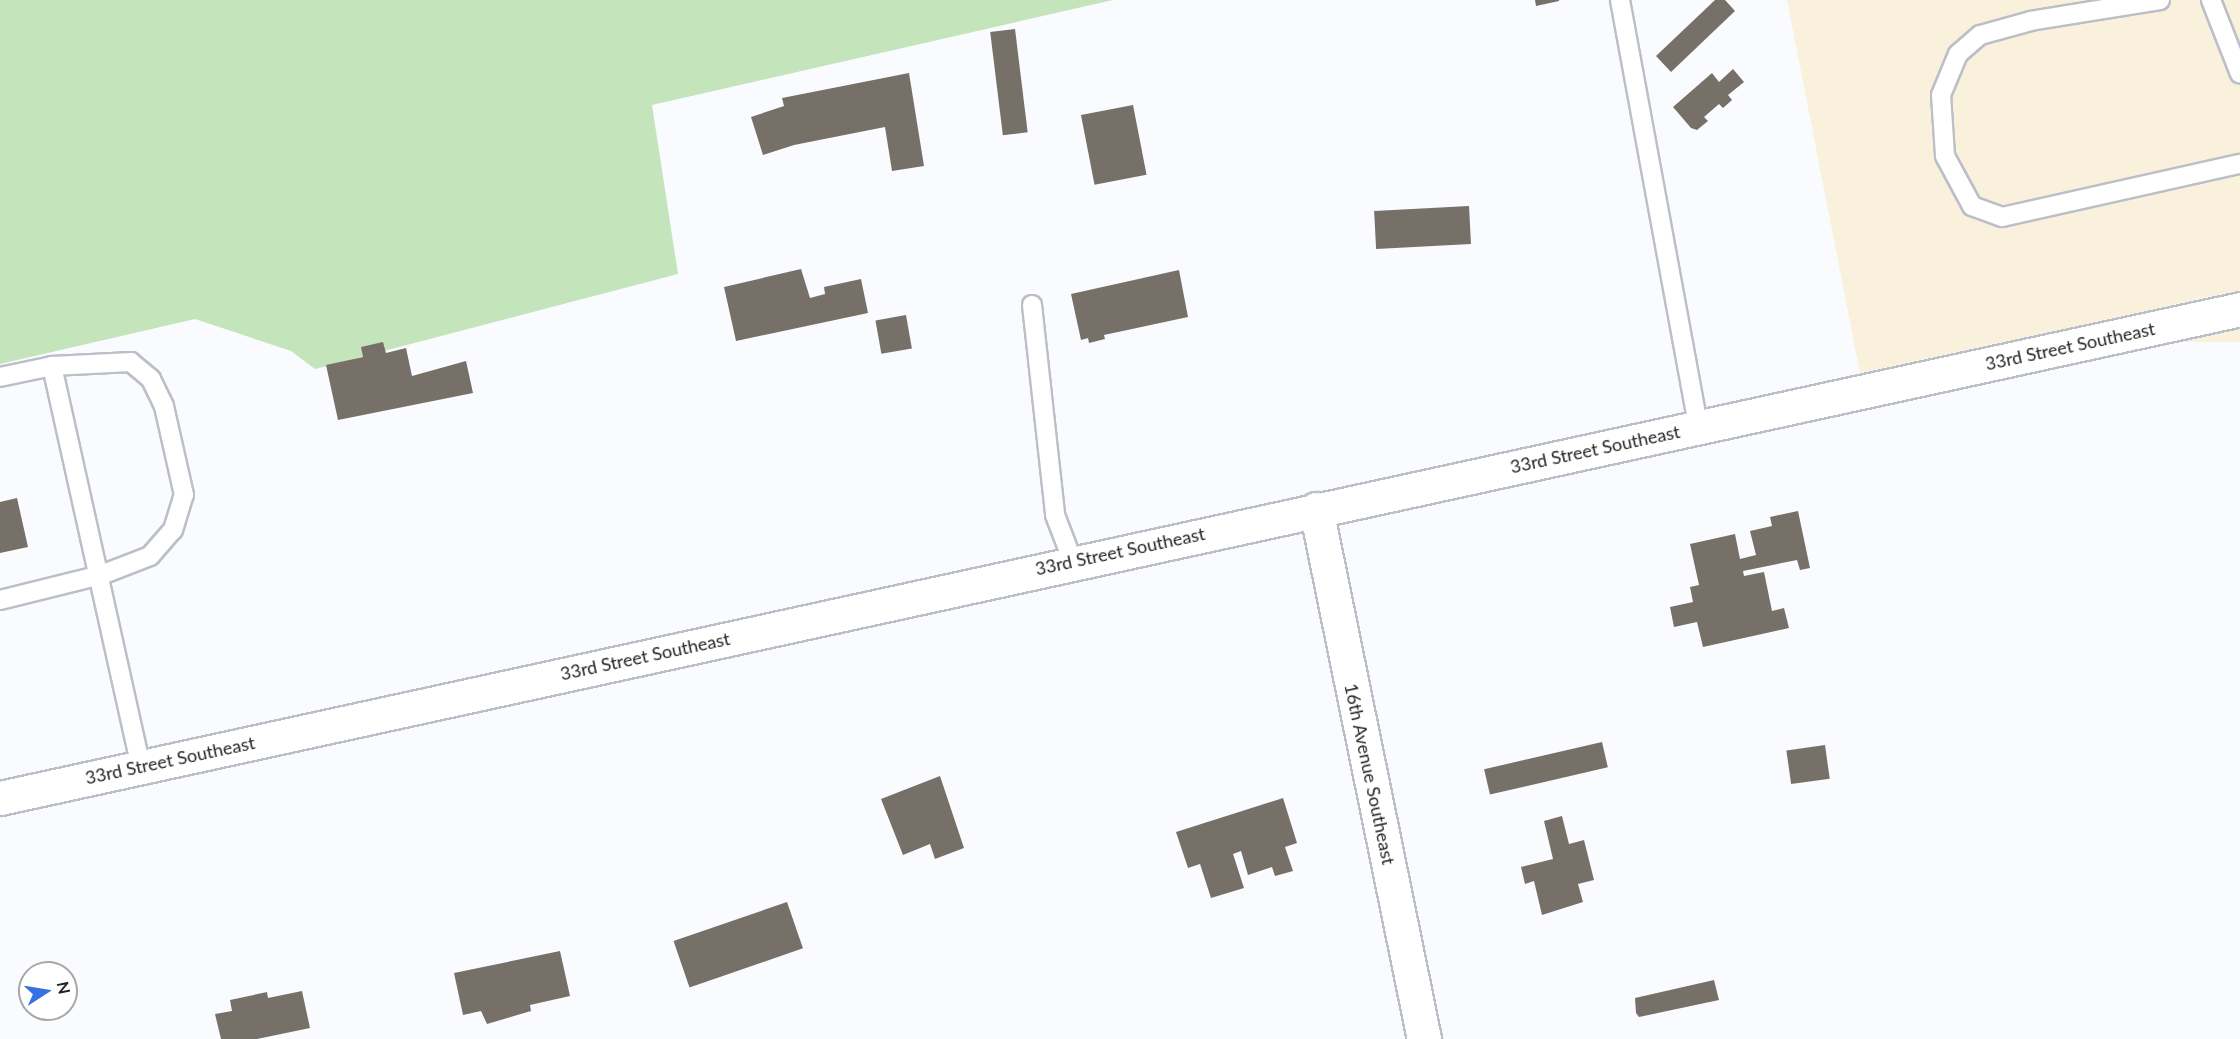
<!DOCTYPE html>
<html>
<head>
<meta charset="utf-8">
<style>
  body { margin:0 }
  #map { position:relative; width:2240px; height:1039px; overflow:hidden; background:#fafbff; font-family:Lato,sans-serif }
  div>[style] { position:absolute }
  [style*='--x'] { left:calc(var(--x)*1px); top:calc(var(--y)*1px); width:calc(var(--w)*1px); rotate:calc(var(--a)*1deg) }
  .commercial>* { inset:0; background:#f9f1db; transform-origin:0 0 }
  .green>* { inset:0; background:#c4e4bb }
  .building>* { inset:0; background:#777069; transform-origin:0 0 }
  .roads { filter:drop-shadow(2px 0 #bcbec8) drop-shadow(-2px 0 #bcbec8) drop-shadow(0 2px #bcbec8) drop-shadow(0 -2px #bcbec8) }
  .lane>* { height:18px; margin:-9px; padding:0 9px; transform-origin:9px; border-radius:9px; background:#fff }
  .street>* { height:33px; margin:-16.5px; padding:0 16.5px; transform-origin:16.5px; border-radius:16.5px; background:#fff }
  span { translate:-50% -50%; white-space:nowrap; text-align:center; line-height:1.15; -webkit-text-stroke:6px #fff; paint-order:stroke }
  .street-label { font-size:18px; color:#232427 }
  .north { position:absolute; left:18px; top:961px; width:60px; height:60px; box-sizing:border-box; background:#fff; border:2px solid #a7a7a9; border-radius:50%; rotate:78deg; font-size:16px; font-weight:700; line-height:24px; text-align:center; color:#232427 }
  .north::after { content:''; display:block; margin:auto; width:21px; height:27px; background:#3871e0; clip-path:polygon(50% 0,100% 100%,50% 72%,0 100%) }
</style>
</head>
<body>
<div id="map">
  <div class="commercial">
    <i style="clip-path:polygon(1787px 0,2240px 0,2240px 290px,1860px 373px)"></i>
    <i style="left:2240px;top:327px;width:15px;height:382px;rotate:90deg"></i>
  </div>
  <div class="green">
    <i style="clip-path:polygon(0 0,1113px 0,652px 105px,678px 274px,315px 369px,291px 351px,195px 319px,0 364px)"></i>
  </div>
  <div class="building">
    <i style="clip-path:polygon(1535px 0,1559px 0,1559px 1px,1536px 6px)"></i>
    <i style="clip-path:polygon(1715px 0,1725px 0,1735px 11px,1671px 72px,1656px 56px)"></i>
    <i style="left:1015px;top:29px;width:104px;height:25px;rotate:83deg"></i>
    <i style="clip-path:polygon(1733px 69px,1744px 82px,1728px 95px,1732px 100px,1723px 108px,1719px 104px,1704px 117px,1708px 121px,1697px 130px,1691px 128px,1673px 107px,1712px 73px,1719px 82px)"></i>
    <i style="clip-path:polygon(909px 73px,924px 166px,892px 171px,885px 127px,794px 145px,763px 155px,751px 117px,784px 106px,782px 98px)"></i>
    <i style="left:1133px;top:105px;width:71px;height:53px;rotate:79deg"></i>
    <i style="left:1469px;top:206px;width:38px;height:95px;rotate:87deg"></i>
    <i style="clip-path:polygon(801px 269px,810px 298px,825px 294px,824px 287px,861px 279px,868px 313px,736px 341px,724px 287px)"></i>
    <i style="clip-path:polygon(1179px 270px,1188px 317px,1104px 335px,1105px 339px,1089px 343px,1088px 338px,1081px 340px,1071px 294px)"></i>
    <i style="left:906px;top:315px;width:34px;height:31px;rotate:80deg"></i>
    <i style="clip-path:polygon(383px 342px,386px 353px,406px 348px,412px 376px,466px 361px,473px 393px,338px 420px,326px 365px,363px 357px,361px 347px)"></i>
    <i style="clip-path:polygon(17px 498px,28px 547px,0 553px,0 502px)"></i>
    <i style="clip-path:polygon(1798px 511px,1810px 568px,1800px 570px,1797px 560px,1743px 571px,1744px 576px,1764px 572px,1772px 611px,1784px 608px,1789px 628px,1703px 647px,1697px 622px,1674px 627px,1670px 607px,1693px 602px,1690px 587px,1699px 585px,1690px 544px,1735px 534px,1740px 559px,1756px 555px,1750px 531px,1772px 526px,1770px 517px)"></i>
    <i style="left:1602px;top:742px;width:26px;height:121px;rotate:77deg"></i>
    <i style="left:1825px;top:745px;width:34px;height:39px;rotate:82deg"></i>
    <i style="clip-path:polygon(940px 776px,964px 848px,935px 859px,930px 844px,903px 855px,881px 799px)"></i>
    <i style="clip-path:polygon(1283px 798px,1297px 843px,1285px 847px,1293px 871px,1275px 876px,1272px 867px,1248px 875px,1241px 851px,1233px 854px,1244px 888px,1211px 898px,1200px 864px,1188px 868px,1176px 832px)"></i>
    <i style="clip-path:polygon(1562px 816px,1569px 844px,1584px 840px,1594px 880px,1578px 884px,1583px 902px,1542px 915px,1534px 881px,1525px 884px,1521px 867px,1553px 859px,1544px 821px)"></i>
    <i style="left:787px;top:902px;width:49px;height:120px;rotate:71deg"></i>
    <i style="clip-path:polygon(560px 951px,570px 996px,530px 1005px,531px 1011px,487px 1024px,481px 1011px,463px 1015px,454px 973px)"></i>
    <i style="clip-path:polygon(1714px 980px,1719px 1000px,1639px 1017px,1636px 1013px,1635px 998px)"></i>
    <i style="clip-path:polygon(302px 991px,310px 1028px,257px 1039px,221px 1039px,215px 1014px,232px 1011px,230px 1000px,267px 992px,268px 998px)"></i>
  </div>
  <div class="roads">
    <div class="lane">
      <i style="--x:1620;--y:0;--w:433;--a:79.6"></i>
      <i style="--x:2160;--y:0;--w:131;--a:170.8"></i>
      <i style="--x:2031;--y:21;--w:53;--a:164.6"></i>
      <i style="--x:1980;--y:35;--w:29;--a:139"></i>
      <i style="--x:1958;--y:54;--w:44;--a:112.5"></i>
      <i style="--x:1941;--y:95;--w:61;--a:86.2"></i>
      <i style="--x:1945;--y:156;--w:57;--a:61.6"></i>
      <i style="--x:1972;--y:206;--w:32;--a:20"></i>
      <i style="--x:2002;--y:217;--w:244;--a:-12.6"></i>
      <i style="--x:2211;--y:0;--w:79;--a:68.6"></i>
      <i style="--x:1032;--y:305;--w:211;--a:83.7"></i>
      <i style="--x:1055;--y:515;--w:50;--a:69"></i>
      <i style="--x:0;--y:377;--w:53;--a:-11.9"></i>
      <i style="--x:52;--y:366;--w:410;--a:77.5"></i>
      <i style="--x:0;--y:600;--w:104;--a:-13.9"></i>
      <i style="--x:101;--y:575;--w:53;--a:-21.2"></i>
      <i style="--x:150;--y:556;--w:35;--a:-49"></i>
      <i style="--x:173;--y:530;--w:37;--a:-73"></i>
      <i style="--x:184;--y:495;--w:91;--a:-102.7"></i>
      <i style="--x:164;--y:406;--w:30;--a:-116"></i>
      <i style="--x:151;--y:379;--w:26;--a:-140"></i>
      <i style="--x:131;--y:362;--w:79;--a:177.1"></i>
    </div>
    <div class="street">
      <i style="--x:1316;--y:509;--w:541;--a:78.48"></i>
      <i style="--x:0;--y:798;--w:2293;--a:-12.31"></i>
    </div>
  </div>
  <div class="street-label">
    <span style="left:2070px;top:346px;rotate:-12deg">33rd Street Southeast</span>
    <span style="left:1595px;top:449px;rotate:-12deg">33rd Street Southeast</span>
    <span style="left:1120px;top:551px;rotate:-12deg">33rd Street Southeast</span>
    <span style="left:645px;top:656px;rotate:-12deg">33rd Street Southeast</span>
    <span style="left:170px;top:760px;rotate:-12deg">33rd Street Southeast</span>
    <span style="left:1370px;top:774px;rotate:78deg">16th Avenue Southeast</span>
  </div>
  <div class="north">N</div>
</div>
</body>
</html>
